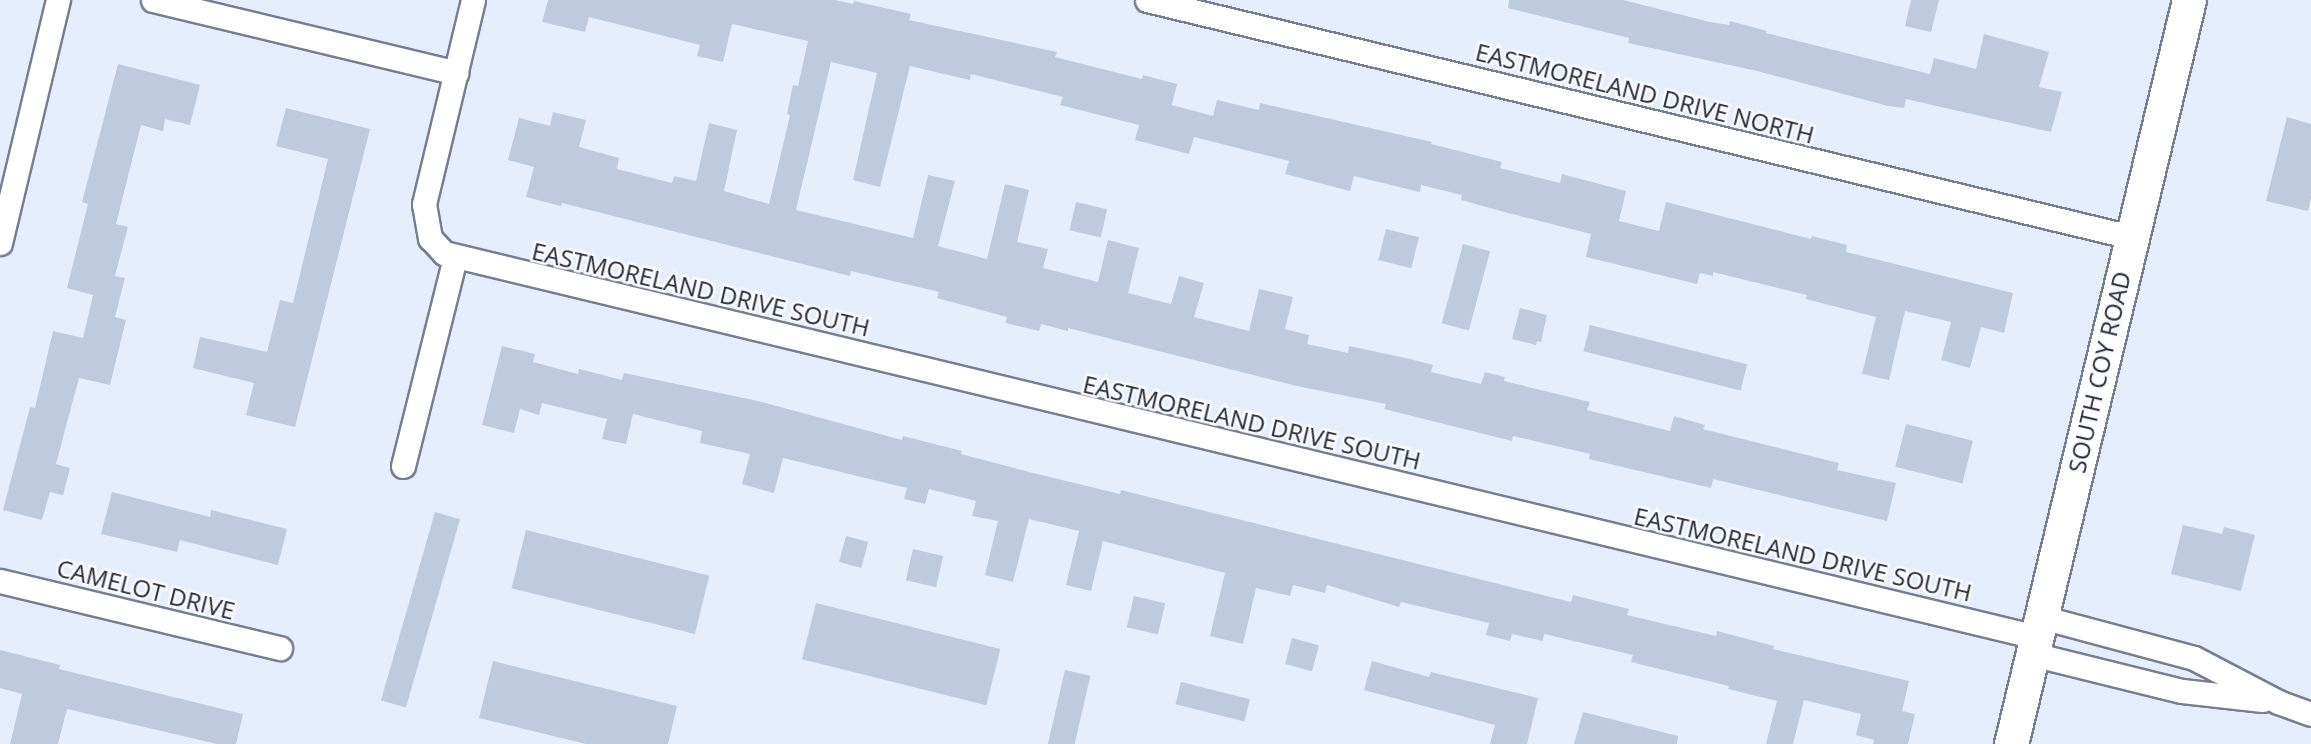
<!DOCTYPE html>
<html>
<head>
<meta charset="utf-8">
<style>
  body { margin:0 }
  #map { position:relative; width:2311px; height:744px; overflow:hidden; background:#e6eefe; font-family:"Open Sans",sans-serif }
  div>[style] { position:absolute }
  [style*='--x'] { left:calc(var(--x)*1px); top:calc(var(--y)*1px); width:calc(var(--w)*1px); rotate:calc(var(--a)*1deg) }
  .building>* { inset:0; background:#c0cadd; transform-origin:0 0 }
  .roads { filter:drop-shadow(2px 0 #767f90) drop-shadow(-2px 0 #767f90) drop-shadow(0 2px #767f90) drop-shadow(0 -2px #767f90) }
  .street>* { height:23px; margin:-11.5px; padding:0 11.5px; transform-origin:11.5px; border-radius:11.5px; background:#fff }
  .secondary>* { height:33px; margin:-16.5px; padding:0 16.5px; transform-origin:16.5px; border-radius:16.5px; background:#fff }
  span { translate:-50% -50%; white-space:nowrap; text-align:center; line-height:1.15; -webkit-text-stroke:5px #f9fbff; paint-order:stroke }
  .street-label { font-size:24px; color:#272b32 }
</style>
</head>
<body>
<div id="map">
  <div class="building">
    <i style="clip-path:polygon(548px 0,835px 0,853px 4px,854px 1px,911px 14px,909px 20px,1057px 52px,1055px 57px,1142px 79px,1143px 75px,1177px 84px,1172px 105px,1213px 116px,1217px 100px,1259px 110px,1260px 103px,1432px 142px,1431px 144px,1502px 162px,1500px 168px,1560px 183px,1562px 174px,1626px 191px,1619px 221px,1659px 231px,1666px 202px,1811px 239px,1812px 236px,1847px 245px,1846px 252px,2013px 293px,2004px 333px,1981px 327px,1970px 368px,1941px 360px,1951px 322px,1905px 311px,1889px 380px,1862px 374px,1876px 317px,1806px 299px,1807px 295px,1713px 272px,1713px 276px,1700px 273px,1697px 284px,1586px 257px,1591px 234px,1508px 213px,1461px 200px,1462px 195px,1421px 185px,1420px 192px,1354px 176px,1350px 191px,1285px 174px,1289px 161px,1194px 137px,1189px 154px,1135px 140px,1139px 125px,1060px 105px,1063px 97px,971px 74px,970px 80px,910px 66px,880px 187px,853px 180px,877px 73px,831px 62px,796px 210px,913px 238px,928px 175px,955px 181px,938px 246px,987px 259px,1005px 184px,1029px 190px,1017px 242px,1048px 249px,1043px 268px,1098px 282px,1108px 240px,1139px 248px,1128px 293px,1171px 304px,1179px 276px,1204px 283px,1194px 317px,1249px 331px,1259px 289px,1293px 297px,1285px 329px,1309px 335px,1307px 344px,1348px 353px,1349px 346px,1410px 359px,1433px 365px,1431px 372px,1481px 384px,1485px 372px,1505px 377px,1504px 381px,1590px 402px,1587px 410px,1670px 431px,1674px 416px,1705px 425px,1703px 429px,1839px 463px,1837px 470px,1896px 483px,1887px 521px,1713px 479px,1711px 488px,1589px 459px,1590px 454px,1513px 436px,1512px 441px,1384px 409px,1386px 404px,1297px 386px,1068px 328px,1068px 331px,1041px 324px,1039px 331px,1006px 323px,1007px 317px,937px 298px,939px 292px,851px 271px,850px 276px,562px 203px,561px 206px,526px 197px,534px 167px,508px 160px,519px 118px,550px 126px,553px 112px,586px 120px,579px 147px,619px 158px,617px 169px,672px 183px,674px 176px,696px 181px,709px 123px,737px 130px,724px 191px,769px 204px,790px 115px,787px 114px,793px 85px,798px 86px,808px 41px,732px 24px,723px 62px,697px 56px,700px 45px,589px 17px,585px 32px,542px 22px)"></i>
    <i style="clip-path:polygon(1509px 0,1623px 0,1710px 22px,1729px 25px,1730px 21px,1767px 31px,1766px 33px,1930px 74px,1934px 58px,1976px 69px,1984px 34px,2049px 52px,2039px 87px,2062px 92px,2051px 132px,1906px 99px,1904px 108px,1888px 106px,1757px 71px,1628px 43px,1629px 38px,1508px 8px)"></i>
    <i style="clip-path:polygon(1911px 0,1939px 0,1931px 32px,1905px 26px)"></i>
    <i style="clip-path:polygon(118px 64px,200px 85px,190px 125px,165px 119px,163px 131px,141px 125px,116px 224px,128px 227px,115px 276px,125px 278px,115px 317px,126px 320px,110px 385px,79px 378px,56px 464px,70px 468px,63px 495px,50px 492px,42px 520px,3px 510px,30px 407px,35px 408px,53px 331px,83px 338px,93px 295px,67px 288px,88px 204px,82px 202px)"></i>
    <i style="clip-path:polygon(286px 108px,370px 129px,295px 427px,246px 415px,254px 383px,193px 368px,200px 337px,267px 352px,280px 300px,293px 303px,328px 159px,276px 146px)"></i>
    <i style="clip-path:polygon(2287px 117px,2311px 124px,2311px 198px,2308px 211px,2266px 201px)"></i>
    <i style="left:1076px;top:202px;width:32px;height:29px;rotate:13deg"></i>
    <i style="left:1386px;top:229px;width:34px;height:32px;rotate:14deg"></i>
    <i style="left:1463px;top:244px;width:28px;height:82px;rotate:15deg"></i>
    <i style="clip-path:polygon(1520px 308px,1547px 315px,1541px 342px,1537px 341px,1536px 345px,1512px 339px)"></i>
    <i style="left:1590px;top:325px;width:162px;height:27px;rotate:14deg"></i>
    <i style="clip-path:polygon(502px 346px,535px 354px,533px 362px,578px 374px,579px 369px,622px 380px,624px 373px,758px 401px,902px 440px,903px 436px,962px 451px,961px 454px,1033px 473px,1120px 494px,1121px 490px,1571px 602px,1573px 595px,1629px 609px,1627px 615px,1716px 636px,1717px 631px,1774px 646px,1773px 649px,1909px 681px,1902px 711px,1915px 714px,1908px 744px,1873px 744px,1874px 740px,1856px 735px,1861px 714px,1804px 700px,1793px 744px,1766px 744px,1777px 701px,1728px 689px,1729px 686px,1631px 662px,1633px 655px,1544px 634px,1543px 641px,1512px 634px,1510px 641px,1486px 635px,1489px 623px,1401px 602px,1399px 607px,1327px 585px,1325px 593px,1293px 585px,1290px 596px,1256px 588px,1243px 644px,1210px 636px,1225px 573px,1103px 541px,1091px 591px,1066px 585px,1079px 531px,1029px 519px,1013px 582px,985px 575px,998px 521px,972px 516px,976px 501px,929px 489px,925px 504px,904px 499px,907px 488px,783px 458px,774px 493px,742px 484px,750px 454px,700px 443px,702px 431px,633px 414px,626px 444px,602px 439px,607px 419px,542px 403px,539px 415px,520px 409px,514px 433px,482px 425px)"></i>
    <i style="left:1906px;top:424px;width:69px;height:44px;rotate:14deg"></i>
    <i style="clip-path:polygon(112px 492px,210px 517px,211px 510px,287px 529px,278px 565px,180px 540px,177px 552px,101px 534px)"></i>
    <i style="left:435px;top:512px;width:26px;height:196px;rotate:16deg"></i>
    <i style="clip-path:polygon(2183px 525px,2222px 534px,2224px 527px,2255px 535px,2241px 591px,2171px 574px)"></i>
    <i style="left:526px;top:530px;width:189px;height:60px;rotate:14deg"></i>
    <i style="left:846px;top:536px;width:23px;height:27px;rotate:15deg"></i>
    <i style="left:913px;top:549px;width:31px;height:32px;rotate:13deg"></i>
    <i style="left:1134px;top:596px;width:32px;height:32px;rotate:13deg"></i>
    <i style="left:816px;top:603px;width:190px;height:58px;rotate:14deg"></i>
    <i style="left:1292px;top:638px;width:28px;height:27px;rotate:15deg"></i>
    <i style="clip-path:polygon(0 650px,60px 665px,59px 669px,243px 714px,236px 744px,217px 744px,67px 709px,58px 744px,10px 744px,22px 694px,0 688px)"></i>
    <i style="clip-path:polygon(493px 661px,677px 706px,668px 744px,586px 744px,479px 718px)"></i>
    <i style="clip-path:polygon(1372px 661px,1429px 677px,1431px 672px,1538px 698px,1527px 744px,1490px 744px,1495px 725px,1364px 690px)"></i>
    <i style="left:1065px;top:670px;width:26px;height:76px;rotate:13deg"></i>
    <i style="left:1181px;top:682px;width:71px;height:23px;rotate:14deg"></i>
    <i style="clip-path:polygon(1583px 712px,1678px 736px,1677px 744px,1574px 744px)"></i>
  </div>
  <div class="roads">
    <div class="street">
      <i style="--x:153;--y:0;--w:312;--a:13.5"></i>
      <i style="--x:473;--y:0;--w:210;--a:103.5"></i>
      <i style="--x:424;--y:204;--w:35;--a:80"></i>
      <i style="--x:430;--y:238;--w:21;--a:47"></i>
      <i style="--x:444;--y:253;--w:1638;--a:13.56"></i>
      <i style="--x:1147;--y:0;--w:1012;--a:13.54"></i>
      <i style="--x:0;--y:243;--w:250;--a:-76.6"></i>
      <i style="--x:403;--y:466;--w:215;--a:-76"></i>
      <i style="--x:0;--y:581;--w:288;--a:13.5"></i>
      <i style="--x:2041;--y:617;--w:158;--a:15"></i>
      <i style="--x:2194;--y:658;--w:95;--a:27.6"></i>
      <i style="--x:2278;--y:702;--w:35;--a:20"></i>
      <i style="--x:2032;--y:654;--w:154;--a:13.9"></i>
      <i style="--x:2182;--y:691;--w:81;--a:6.4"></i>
    </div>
    <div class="secondary">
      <i style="--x:2011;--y:744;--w:765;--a:-76.55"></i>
    </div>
  </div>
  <div class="street-label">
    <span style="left:1645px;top:93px;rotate:14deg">EASTMORELAND DRIVE NORTH</span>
    <span style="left:701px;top:289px;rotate:13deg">EASTMORELAND DRIVE SOUTH</span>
    <span style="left:2099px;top:372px;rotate:-77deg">SOUTH COY ROAD</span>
    <span style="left:1252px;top:422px;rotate:13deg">EASTMORELAND DRIVE SOUTH</span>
    <span style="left:1803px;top:554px;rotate:13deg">EASTMORELAND DRIVE SOUTH</span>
    <span style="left:146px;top:589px;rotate:14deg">CAMELOT DRIVE</span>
  </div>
</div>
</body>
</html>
